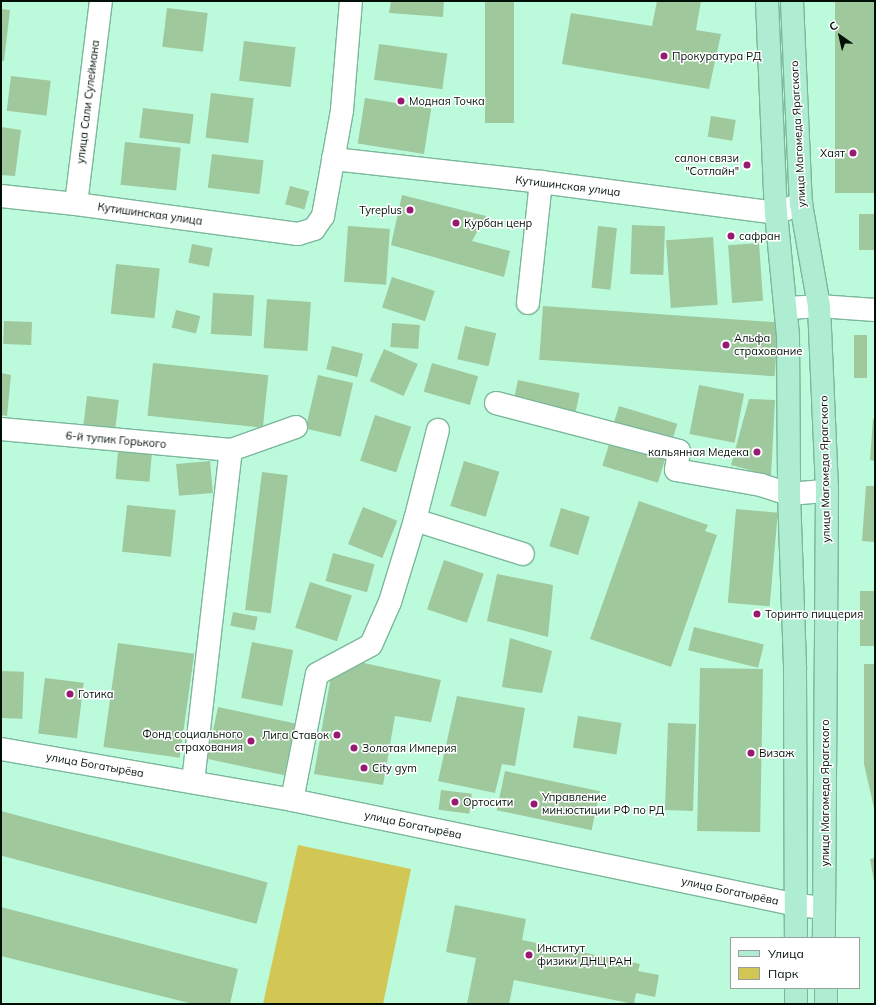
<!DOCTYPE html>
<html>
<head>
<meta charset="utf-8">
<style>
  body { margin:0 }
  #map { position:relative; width:876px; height:1005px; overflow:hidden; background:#bcfadc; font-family:Mulish,sans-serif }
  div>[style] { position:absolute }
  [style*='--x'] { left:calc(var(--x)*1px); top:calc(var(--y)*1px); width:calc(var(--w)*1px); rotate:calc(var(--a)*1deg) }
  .green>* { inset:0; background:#d2c654 }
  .building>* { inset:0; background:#9fc89d; transform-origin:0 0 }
  .roads { filter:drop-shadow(1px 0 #7bb79b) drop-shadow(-1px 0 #7bb79b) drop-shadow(0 1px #7bb79b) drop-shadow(0 -1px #7bb79b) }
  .minor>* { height:22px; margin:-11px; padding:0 11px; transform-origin:11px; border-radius:11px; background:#fff }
  .major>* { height:22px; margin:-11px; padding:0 11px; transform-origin:11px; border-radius:11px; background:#afedd2 }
  .dots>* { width:11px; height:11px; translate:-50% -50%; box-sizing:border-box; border:2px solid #fff; border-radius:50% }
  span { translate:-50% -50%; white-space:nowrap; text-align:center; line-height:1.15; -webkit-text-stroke:3px #fff; paint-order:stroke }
  .poi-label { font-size:11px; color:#001007 }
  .left { translate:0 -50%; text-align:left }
  .right { translate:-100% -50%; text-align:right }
  .street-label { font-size:11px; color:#001007 }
  .frame { position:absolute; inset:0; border:2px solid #001007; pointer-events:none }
  .legend { position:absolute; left:730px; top:937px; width:130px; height:52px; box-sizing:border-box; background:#fff; border:1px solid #999f9c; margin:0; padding:5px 7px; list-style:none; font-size:12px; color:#001007 }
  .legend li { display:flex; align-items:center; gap:8px; height:20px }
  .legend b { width:20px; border:1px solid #999f9c }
  .north { position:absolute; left:820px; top:16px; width:40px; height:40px; -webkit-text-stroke:3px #fff; paint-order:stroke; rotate:326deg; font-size:11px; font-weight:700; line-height:16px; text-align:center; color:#001007 }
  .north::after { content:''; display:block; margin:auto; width:14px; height:18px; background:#001007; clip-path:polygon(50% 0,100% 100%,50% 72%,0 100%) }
</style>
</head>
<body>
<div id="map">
  <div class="green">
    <i style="clip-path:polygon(298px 845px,411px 869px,383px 1004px,263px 1004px)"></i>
  </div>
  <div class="building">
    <i style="clip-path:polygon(391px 1px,444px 1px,443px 17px,389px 13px)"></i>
    <i style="left:485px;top:1px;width:29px;height:122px"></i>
    <i style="clip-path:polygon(657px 1px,701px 1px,696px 30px,721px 34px,709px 89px,562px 64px,571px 13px,652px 26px)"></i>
    <i style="left:835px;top:1px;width:40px;height:192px"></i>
    <i style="left:167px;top:8px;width:41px;height:39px;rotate:7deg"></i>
    <i style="clip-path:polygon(1px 9px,10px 10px,4px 61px,1px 61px)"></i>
    <i style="left:244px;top:41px;width:52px;height:40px;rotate:7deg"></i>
    <i style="left:379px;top:44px;width:69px;height:36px;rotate:8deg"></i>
    <i style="left:11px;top:76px;width:40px;height:35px;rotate:7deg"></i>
    <i style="left:211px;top:93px;width:43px;height:45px;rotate:7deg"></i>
    <i style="left:365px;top:98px;width:67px;height:46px;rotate:9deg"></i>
    <i style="left:143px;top:108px;width:51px;height:30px;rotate:7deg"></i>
    <i style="left:711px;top:116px;width:25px;height:21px;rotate:9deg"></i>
    <i style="clip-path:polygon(1px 127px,21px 130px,15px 176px,1px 175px)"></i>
    <i style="left:125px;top:142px;width:56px;height:43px;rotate:6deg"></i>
    <i style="left:212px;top:154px;width:52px;height:34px;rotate:7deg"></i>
    <i style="left:290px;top:186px;width:20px;height:19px;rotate:15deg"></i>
    <i style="clip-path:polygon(402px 195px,486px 216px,472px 241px,510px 251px,504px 277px,391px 245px)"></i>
    <i style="left:859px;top:214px;width:16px;height:36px"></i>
    <i style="left:632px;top:225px;width:33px;height:49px;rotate:2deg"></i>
    <i style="left:348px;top:226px;width:42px;height:56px;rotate:4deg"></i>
    <i style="left:598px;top:226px;width:19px;height:62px;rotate:6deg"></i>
    <i style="left:713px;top:237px;width:68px;height:47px;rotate:86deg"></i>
    <i style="left:759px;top:243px;width:58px;height:31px;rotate:86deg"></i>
    <i style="left:192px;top:244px;width:21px;height:19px;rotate:11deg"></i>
    <i style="left:116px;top:264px;width:44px;height:50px;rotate:6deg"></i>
    <i style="left:392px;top:277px;width:45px;height:32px;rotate:18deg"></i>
    <i style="left:213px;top:293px;width:41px;height:41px;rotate:3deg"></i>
    <i style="left:267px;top:299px;width:44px;height:49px;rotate:4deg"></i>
    <i style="left:543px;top:306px;width:236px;height:54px;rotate:4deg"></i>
    <i style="left:176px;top:310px;width:25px;height:18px;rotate:14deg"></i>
    <i style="left:4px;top:321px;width:28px;height:23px;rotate:2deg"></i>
    <i style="left:392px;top:323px;width:28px;height:24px;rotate:4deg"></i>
    <i style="left:465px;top:326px;width:32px;height:34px;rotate:13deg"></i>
    <i style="left:854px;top:335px;width:13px;height:43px"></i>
    <i style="left:332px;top:346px;width:32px;height:24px;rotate:14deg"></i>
    <i style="left:384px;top:349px;width:37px;height:35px;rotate:24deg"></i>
    <i style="left:153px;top:363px;width:116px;height:53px;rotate:6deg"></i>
    <i style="left:432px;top:363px;width:48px;height:30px;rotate:16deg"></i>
    <i style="clip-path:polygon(1px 373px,11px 375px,7px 416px,1px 415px)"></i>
    <i style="left:318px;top:375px;width:36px;height:55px;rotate:13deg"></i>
    <i style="left:518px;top:380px;width:63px;height:23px;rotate:12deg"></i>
    <i style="left:699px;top:385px;width:46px;height:50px;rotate:11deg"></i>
    <i style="left:87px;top:396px;width:32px;height:31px;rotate:7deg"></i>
    <i style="clip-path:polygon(749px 399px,775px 400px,771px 476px,731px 465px)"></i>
    <i style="left:619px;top:406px;width:61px;height:18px;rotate:17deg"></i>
    <i style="left:375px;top:415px;width:38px;height:48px;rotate:18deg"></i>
    <i style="clip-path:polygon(873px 419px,875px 419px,875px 461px,870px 460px)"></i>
    <i style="left:610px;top:441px;width:58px;height:26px;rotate:17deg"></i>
    <i style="left:118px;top:451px;width:34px;height:28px;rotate:5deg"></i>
    <i style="left:210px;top:461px;width:32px;height:34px;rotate:85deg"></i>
    <i style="left:464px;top:461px;width:37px;height:47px;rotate:17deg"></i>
    <i style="left:262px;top:472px;width:26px;height:139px;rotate:7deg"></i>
    <i style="clip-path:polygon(866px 486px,875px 486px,875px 542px,862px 541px)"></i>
    <i style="clip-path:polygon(639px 501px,708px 525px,705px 531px,717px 535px,671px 667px,590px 639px)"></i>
    <i style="left:127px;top:505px;width:49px;height:47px;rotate:6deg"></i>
    <i style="left:363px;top:507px;width:37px;height:40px;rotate:22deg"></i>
    <i style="left:561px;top:508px;width:30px;height:40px;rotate:17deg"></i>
    <i style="left:736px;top:509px;width:42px;height:94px;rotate:5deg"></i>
    <i style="left:333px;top:553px;width:43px;height:29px;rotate:15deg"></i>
    <i style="left:444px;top:560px;width:42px;height:52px;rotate:19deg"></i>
    <i style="clip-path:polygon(497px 574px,553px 585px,548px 637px,487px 621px)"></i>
    <i style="left:310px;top:582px;width:44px;height:48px;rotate:18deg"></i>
    <i style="left:875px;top:591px;width:55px;height:15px;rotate:90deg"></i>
    <i style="left:233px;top:612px;width:25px;height:14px;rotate:11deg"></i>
    <i style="left:694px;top:627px;width:72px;height:24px;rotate:14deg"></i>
    <i style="clip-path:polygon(510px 638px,552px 651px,542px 693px,502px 687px)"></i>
    <i style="left:252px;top:642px;width:42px;height:57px;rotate:11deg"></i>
    <i style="left:118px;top:643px;width:77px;height:105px;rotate:8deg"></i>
    <i style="clip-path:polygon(355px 661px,441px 680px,431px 722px,395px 716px,383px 785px,314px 774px,331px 676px)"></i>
    <i style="clip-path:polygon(864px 664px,875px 664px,874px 808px,864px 764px)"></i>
    <i style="left:700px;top:668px;width:63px;height:163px;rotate:1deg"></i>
    <i style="left:1px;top:671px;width:23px;height:47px;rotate:2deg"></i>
    <i style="left:45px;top:678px;width:39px;height:56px;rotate:7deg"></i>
    <i style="clip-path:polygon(457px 696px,525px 708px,515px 766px,502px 764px,495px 793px,438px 781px)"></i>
    <i style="left:218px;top:707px;width:79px;height:53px;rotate:12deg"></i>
    <i style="left:578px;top:716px;width:44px;height:32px;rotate:9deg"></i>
    <i style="left:668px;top:723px;width:28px;height:87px;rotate:2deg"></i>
    <i style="left:505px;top:771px;width:97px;height:40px;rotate:12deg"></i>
    <i style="left:441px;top:790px;width:31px;height:20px;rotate:7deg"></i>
    <i style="left:1px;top:811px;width:276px;height:43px;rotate:15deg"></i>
    <i style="clip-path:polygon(875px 858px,875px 881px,874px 881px,870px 859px)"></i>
    <i style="clip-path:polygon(455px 905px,526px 919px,522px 940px,640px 964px,638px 971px,659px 975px,655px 997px,636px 993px,634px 1004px,514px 980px,509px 1004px,467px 1004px,476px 958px,446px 952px)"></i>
    <i style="clip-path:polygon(1px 907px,238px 969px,230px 1004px,193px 1004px,1px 956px)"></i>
  </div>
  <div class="roads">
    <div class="minor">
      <i style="--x:333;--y:159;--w:209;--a:6.3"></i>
      <i style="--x:541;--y:182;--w:237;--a:7.5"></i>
      <i style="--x:776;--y:213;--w:27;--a:-20"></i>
      <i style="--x:1;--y:196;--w:75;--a:6.1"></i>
      <i style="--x:76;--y:204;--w:224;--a:7.7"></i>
      <i style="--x:298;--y:234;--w:17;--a:-17"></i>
      <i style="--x:314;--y:229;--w:16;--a:-55"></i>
      <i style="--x:323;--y:216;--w:108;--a:-79.8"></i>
      <i style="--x:342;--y:110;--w:109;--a:-85.3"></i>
      <i style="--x:76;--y:204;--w:205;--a:-83"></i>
      <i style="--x:528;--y:303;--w:122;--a:-83.9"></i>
      <i style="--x:786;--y:308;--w:33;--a:-3"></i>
      <i style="--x:819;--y:306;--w:56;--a:4.1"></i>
      <i style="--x:496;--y:403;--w:189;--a:14.7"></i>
      <i style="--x:679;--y:451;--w:19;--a:99"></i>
      <i style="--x:676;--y:470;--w:86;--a:10"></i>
      <i style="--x:761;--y:485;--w:29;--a:18"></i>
      <i style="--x:789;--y:494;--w:38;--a:-5"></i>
      <i style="--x:1;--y:429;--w:231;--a:5.2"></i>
      <i style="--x:231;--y:450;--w:69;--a:-19.5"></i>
      <i style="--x:415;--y:520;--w:113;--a:17.5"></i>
      <i style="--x:1;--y:749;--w:295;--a:9.9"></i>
      <i style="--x:292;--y:800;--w:516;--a:11.75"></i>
      <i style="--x:797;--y:905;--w:27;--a:6"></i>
      <i style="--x:193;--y:782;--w:334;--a:-83.5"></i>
      <i style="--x:292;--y:800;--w:128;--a:-78.8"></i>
      <i style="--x:317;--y:674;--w:61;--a:-28.2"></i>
      <i style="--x:371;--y:645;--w:47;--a:-66.2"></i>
      <i style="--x:390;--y:602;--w:86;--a:-73"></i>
      <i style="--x:415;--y:520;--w:93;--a:-75.7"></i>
    </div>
    <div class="major">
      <i style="--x:767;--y:1;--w:212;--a:87.6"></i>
      <i style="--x:776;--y:213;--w:124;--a:84.4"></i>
      <i style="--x:788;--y:336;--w:158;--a:89.6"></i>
      <i style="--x:789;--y:494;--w:176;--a:88"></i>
      <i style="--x:795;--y:670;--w:268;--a:89.8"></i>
      <i style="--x:792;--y:1;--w:203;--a:87.5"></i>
      <i style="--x:801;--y:204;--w:104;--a:80"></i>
      <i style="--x:819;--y:306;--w:185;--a:87.5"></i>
      <i style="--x:827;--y:491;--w:447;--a:90.4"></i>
      <i style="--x:796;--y:988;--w:16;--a:90"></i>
      <i style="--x:826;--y:988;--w:16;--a:90"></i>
    </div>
  </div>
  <div class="dots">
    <i style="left:664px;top:56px;background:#971971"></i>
    <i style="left:401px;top:101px;background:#971971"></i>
    <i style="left:853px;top:153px;background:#971971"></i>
    <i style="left:747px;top:165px;background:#971971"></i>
    <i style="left:410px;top:210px;background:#971971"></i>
    <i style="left:456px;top:223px;background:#971971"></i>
    <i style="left:731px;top:236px;background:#971971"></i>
    <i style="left:726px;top:345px;background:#971971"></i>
    <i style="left:757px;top:452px;background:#971971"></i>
    <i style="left:757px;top:614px;background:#971971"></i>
    <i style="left:70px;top:694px;background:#971971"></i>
    <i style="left:337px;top:735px;background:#971971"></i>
    <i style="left:251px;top:741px;background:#971971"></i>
    <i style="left:354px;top:748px;background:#971971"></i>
    <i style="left:751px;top:753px;background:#971971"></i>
    <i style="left:364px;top:768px;background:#971971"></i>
    <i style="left:455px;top:802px;background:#971971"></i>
    <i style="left:534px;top:804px;background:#971971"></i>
    <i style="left:529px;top:955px;background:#971971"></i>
  </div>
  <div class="poi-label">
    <span class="left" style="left:672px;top:56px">Прокуратура РД</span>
    <span class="left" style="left:409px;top:101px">Модная Точка</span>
    <span class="right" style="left:845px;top:153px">Хаят</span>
    <span class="right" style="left:739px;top:165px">салон связи<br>"Сотлайн"</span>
    <span class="right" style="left:402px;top:210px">Tyreplus</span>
    <span class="left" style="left:464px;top:223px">Курбан ценр</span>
    <span class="left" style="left:739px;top:236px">сафран</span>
    <span class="left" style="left:734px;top:345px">Альфа<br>страхование</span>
    <span class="right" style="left:749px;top:452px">кальянная Медека</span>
    <span class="left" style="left:765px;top:614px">Торинто пиццерия</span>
    <span class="left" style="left:78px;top:694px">Готика</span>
    <span class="right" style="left:243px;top:741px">Фонд социального<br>страхования</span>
    <span class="right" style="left:329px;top:735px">Лига Ставок</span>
    <span class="left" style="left:362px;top:748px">Золотая Империя</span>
    <span class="left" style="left:759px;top:753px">Визаж</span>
    <span class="left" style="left:372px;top:768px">City gym</span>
    <span class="left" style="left:542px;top:804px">Управление<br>мин.юстиции РФ по РД</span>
    <span class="left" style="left:463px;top:802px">Ортосити</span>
    <span class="left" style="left:537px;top:955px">Институт<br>физики ДНЦ РАН</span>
  </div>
  <div class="street-label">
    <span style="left:88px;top:102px;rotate:-83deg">улица Сали Сулеймана</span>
    <span style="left:798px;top:134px;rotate:-93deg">улица Магомеда Ярагского</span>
    <span style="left:568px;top:186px;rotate:7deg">Кутишинская улица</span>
    <span style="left:150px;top:214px;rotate:8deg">Кутишинская улица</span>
    <span style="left:116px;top:440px;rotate:5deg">6-й тупик Горького</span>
    <span style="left:825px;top:469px;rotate:-91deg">улица Магомеда Ярагского</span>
    <span style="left:95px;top:765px;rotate:10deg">улица Богатырёва</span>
    <span style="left:825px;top:793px;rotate:-90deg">улица Магомеда Ярагского</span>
    <span style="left:413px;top:825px;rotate:12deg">улица Богатырёва</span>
    <span style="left:730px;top:891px;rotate:12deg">улица Богатырёва</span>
  </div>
  <div class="frame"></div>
  <ul class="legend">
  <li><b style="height:5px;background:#afedd2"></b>Улица</li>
  <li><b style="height:11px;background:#d2c654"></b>Парк</li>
  </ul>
  <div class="north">С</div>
</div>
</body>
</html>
